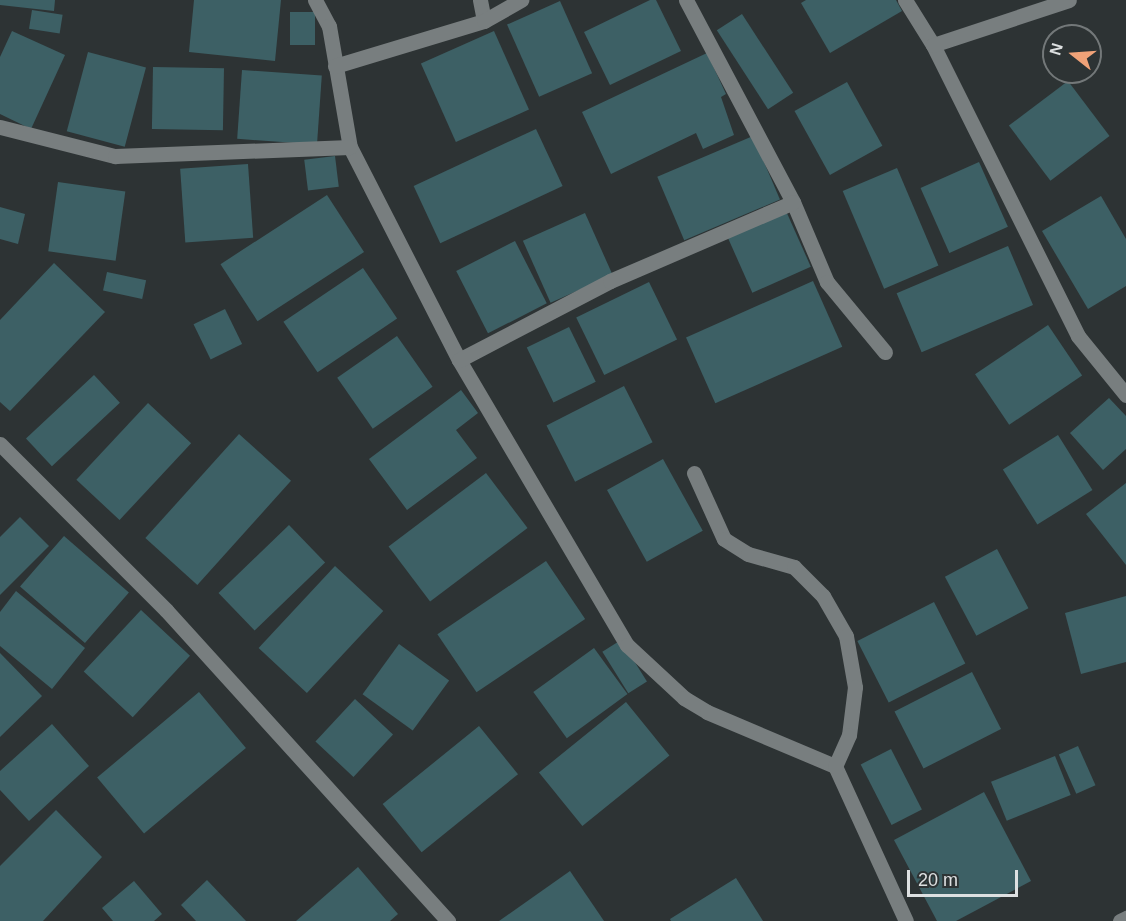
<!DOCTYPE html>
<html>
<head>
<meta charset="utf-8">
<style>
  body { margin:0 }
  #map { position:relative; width:1126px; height:921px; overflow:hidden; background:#2d3334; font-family:Helvetica,sans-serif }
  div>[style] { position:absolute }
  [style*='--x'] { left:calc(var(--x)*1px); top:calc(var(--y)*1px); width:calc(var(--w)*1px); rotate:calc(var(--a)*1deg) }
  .building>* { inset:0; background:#3d6065; transform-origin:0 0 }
  .street>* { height:15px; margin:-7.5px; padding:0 7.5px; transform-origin:7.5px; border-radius:7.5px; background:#787e7f }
  .secondary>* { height:15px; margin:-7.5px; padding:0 7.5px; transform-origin:7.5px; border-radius:7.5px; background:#787e7f }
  span { translate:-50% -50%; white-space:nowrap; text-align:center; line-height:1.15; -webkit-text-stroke:4.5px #2d3334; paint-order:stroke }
  .north { position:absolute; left:1042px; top:24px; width:60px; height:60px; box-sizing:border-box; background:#2d3334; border:2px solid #737879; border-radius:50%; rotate:287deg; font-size:16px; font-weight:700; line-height:24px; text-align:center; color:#dde0e1 }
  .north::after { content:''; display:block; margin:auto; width:21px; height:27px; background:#f0a278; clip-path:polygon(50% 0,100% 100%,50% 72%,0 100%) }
  .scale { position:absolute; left:907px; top:870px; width:111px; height:27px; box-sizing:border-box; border:3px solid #dde0e1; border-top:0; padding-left:8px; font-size:18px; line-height:21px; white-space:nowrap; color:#dde0e1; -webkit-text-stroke:4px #2d3334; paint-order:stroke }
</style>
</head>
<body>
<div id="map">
  <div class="building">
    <i style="clip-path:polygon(0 0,55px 0,54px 11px,0 5px)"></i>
    <i style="clip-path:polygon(194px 0,281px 0,275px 61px,189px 52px)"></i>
    <i style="clip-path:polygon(650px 0,656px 0,681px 51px,610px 85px,584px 32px)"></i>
    <i style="clip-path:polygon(806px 0,896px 0,902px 11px,830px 53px,801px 3px)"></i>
    <i style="left:560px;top:1px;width:79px;height:58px;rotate:66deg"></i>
    <i style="left:32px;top:10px;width:31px;height:19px;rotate:9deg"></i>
    <i style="left:290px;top:12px;width:25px;height:33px"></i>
    <i style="left:742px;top:14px;width:94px;height:30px;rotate:57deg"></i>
    <i style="clip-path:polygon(12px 31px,65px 55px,31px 129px,0 114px,0 57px)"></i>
    <i style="left:494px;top:31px;width:86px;height:80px;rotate:66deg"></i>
    <i style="left:88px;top:52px;width:60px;height:82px;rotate:15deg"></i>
    <i style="clip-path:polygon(707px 53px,726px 94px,721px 97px,734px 135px,703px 149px,696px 133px,611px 174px,582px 112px)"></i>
    <i style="left:153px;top:67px;width:71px;height:62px;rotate:1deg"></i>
    <i style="left:242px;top:70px;width:80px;height:69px;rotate:4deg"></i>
    <i style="left:1068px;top:81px;width:69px;height:74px;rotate:53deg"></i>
    <i style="left:847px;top:82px;width:73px;height:60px;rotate:61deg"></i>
    <i style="left:536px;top:129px;width:63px;height:135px;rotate:65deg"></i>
    <i style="left:753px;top:136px;width:69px;height:104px;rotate:67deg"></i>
    <i style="left:335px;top:156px;width:31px;height:31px;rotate:83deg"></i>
    <i style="left:979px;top:162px;width:71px;height:64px;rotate:66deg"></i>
    <i style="left:248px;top:164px;width:74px;height:68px;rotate:86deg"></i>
    <i style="left:897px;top:168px;width:106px;height:59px;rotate:67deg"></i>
    <i style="left:58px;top:182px;width:68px;height:70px;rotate:8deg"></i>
    <i style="left:327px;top:195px;width:68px;height:127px;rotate:57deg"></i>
    <i style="clip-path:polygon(1101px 196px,1126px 239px,1126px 286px,1088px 309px,1042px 231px)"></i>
    <i style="clip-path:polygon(0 207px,25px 214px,18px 244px,0 239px)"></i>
    <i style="left:786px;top:211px;width:61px;height:64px;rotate:66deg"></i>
    <i style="left:585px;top:213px;width:68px;height:68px;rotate:66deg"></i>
    <i style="left:515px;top:241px;width:70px;height:66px;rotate:63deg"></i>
    <i style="left:1008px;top:246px;width:64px;height:121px;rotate:67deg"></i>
    <i style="clip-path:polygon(54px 263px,105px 312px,10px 411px,0 402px,0 320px)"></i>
    <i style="left:363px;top:268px;width:61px;height:96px;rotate:56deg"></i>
    <i style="left:107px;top:272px;width:40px;height:19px;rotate:12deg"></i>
    <i style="left:813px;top:281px;width:72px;height:139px;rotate:66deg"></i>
    <i style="left:649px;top:282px;width:64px;height:81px;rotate:64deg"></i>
    <i style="left:225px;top:309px;width:39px;height:35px;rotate:64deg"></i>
    <i style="left:1048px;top:325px;width:61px;height:88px;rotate:56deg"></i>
    <i style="left:569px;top:327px;width:61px;height:47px;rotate:64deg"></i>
    <i style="left:397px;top:336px;width:62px;height:73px;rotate:55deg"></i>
    <i style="left:94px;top:375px;width:38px;height:93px;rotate:47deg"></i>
    <i style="left:624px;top:386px;width:63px;height:87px;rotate:63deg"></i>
    <i style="clip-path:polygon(461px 390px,478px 413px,456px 430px,477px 458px,407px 510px,369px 459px)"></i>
    <i style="clip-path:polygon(1109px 398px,1126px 416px,1126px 449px,1103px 470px,1070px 433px)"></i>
    <i style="left:148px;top:403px;width:59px;height:105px;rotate:43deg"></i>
    <i style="left:239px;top:434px;width:70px;height:140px;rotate:42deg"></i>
    <i style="left:1058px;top:435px;width:65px;height:65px;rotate:58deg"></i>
    <i style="left:663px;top:459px;width:82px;height:64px;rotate:61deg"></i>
    <i style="left:486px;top:473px;width:69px;height:122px;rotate:53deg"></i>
    <i style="clip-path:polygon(1126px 483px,1126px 565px,1086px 514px)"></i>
    <i style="clip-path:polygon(20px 517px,49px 546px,0 595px,0 537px)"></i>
    <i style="left:289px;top:525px;width:52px;height:98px;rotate:46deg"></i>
    <i style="left:64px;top:536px;width:86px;height:67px;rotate:41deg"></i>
    <i style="left:997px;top:549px;width:67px;height:59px;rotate:62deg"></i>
    <i style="left:546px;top:561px;width:70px;height:131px;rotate:56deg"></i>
    <i style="left:335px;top:566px;width:66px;height:112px;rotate:43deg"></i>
    <i style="clip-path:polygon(16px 591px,85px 648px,52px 689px,0 646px,0 612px)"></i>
    <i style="clip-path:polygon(1126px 596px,1126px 662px,1081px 674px,1065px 613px)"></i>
    <i style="left:934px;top:602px;width:69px;height:86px;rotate:63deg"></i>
    <i style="left:141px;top:610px;width:67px;height:84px;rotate:43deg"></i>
    <i style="left:621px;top:640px;width:49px;height:22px;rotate:58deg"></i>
    <i style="left:399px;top:644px;width:62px;height:62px;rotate:36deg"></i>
    <i style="left:594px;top:648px;width:57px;height:75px;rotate:54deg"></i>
    <i style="clip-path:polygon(0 653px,42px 696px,0 737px)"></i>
    <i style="left:972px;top:672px;width:64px;height:87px;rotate:63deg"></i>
    <i style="left:199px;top:692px;width:73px;height:133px;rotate:50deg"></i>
    <i style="left:355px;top:699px;width:52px;height:58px;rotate:43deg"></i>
    <i style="left:626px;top:702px;width:69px;height:112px;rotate:51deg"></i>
    <i style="clip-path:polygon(52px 724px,89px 766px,29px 821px,0 790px,0 771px)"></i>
    <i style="left:479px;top:726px;width:62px;height:124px;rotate:51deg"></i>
    <i style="left:1078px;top:746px;width:43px;height:21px;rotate:66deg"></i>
    <i style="left:891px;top:749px;width:68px;height:34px;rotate:63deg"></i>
    <i style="left:1055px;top:756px;width:42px;height:69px;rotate:68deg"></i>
    <i style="clip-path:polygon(984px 792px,1031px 881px,956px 921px,937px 921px,894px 840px)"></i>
    <i style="clip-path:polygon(56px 810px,102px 857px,43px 921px,0 921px,0 866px)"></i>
    <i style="clip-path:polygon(358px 867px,398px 914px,390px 921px,296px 921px)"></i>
    <i style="clip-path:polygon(570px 871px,604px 921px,499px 921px)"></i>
    <i style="clip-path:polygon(736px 878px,763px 921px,671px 921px,670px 919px)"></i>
    <i style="clip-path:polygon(207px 880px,246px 921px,196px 921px,181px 905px)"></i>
    <i style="clip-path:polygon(134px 881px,162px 914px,154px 921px,113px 921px,102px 908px)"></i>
  </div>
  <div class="street">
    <i style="--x:315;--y:0;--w:30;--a:62"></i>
    <i style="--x:329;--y:26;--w:123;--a:80.2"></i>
    <i style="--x:350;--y:147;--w:239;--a:62.9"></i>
    <i style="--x:459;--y:360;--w:331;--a:59.5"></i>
    <i style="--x:627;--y:645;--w:78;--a:42.9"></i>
    <i style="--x:684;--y:698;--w:27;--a:31"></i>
    <i style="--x:707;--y:712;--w:139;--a:22.9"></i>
    <i style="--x:835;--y:766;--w:170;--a:65.4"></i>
    <i style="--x:480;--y:0;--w:21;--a:79"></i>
    <i style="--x:686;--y:0;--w:229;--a:62.1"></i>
    <i style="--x:793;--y:202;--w:87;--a:67"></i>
    <i style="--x:827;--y:282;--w:91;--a:50.4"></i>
    <i style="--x:905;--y:0;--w:53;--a:58.1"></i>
    <i style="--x:933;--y:45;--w:325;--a:63.5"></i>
    <i style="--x:1078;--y:336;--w:76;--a:50.9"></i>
    <i style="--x:933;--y:45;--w:143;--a:-18.3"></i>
    <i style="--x:335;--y:66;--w:156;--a:-16.8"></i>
    <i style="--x:484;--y:21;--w:43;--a:-29.6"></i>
    <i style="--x:0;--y:127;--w:119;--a:14.2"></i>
    <i style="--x:115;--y:156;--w:235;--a:-2.2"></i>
    <i style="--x:459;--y:360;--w:170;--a:-27.6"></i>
    <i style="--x:610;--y:281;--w:199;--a:-23.3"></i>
    <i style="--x:0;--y:444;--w:235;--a:45"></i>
    <i style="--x:166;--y:610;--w:420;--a:47.8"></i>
    <i style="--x:694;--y:473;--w:72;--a:65.6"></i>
    <i style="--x:724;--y:539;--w:28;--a:32"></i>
    <i style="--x:748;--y:554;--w:48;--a:15.8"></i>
    <i style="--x:794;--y:567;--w:41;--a:45"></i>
    <i style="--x:823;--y:596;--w:46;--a:60.1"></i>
    <i style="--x:846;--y:636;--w:52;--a:80"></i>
    <i style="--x:855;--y:687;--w:48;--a:97.1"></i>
    <i style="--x:849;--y:735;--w:34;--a:114"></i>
  </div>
  <div class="secondary">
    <i style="--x:1120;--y:921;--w:7;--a:-27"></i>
  </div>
  <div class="north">N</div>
  <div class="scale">20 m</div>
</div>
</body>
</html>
